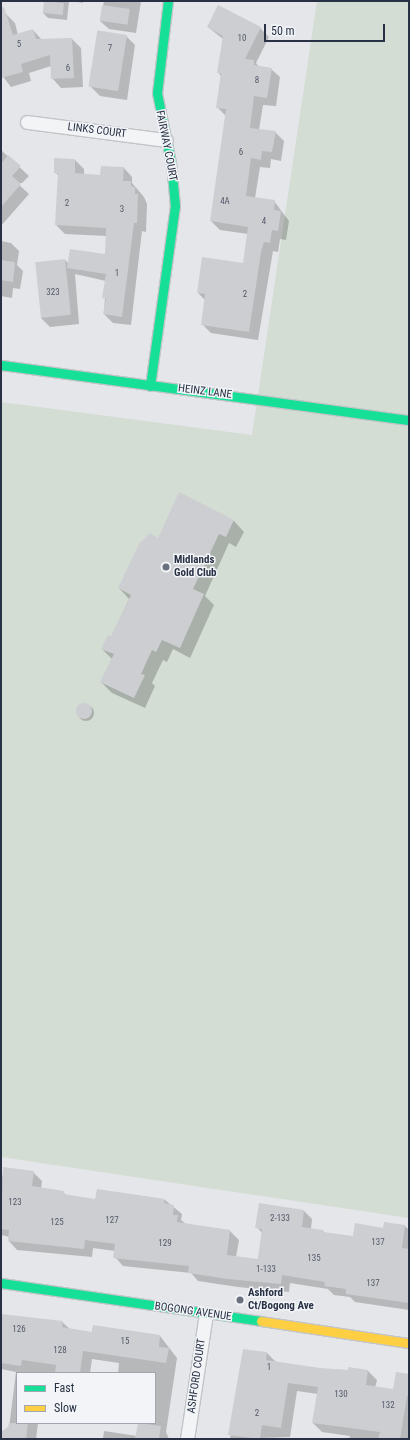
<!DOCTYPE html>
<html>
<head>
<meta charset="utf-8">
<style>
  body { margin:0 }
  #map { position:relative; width:410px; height:1440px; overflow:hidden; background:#e4e6e9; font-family:"Roboto Condensed",sans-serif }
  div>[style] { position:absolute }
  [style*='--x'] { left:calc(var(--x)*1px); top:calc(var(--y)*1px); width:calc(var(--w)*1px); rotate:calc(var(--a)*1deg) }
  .green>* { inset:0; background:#d4ddd4 }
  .shadow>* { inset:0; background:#0003 }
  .round { border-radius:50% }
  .building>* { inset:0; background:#cdced2; transform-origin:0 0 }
  .roads { filter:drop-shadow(1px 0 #c2c4c7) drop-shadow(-1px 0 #c2c4c7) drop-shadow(0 1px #c2c4c7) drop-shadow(0 -1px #c2c4c7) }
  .street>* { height:13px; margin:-6.5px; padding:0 6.5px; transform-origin:6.5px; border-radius:6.5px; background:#f3f4f6 }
  .fast>* { height:9px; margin:-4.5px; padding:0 4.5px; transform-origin:4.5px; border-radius:4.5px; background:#16e098 }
  .slow>* { height:9px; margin:-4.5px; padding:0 4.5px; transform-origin:4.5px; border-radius:4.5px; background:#ffcf43 }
  .dots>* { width:11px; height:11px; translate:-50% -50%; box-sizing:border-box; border:2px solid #f2f4f8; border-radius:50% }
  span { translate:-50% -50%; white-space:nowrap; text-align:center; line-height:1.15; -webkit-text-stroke:3px #f2f4f8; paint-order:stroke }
  .number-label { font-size:9px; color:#535a69 }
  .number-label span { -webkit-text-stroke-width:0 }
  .street-label { font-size:11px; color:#293245 }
  .poi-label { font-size:11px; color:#293245; font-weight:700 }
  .left { translate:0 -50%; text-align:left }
  .frame { position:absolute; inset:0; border:2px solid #293245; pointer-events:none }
  .legend { position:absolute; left:16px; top:1372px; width:140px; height:52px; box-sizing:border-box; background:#f2f4f8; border:1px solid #a2a6b0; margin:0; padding:5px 7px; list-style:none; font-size:12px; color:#293245 }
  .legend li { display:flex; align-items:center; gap:8px; height:20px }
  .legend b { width:20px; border:1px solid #a2a6b0 }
  .scale { position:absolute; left:264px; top:24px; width:121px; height:18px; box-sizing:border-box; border:2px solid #293245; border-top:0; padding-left:5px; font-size:12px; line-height:14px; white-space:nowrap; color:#293245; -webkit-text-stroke:3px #f2f4f8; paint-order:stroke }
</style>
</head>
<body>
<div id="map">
  <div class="green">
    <i style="clip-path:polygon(317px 1px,409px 1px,409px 1218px,1px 1157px,1px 402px,252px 435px)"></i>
  </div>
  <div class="shadow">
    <i style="clip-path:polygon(48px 1px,69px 1px,67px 20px,48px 18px,43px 13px)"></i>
    <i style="clip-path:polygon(71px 1px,83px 1px,83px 3px)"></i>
    <i style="clip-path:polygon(104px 1px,141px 1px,136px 33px,109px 29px,100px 21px)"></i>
    <i style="clip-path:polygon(218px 7px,260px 28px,269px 37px,256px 63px,259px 67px,271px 69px,280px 77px,276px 106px,263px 105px,259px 130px,275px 132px,284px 141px,281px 161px,271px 159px,270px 168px,260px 167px,255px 198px,274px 201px,289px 221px,286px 240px,280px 239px,278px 252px,273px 251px,258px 340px,211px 333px,202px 324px,205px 300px,198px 293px,244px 264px,248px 234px,220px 230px,211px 221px,226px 116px,217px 107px,221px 76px,218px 72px,223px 39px,208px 27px)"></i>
    <i style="clip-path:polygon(6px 14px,15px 23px,18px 35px,33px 30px,42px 40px,72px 39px,81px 48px,83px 87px,61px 88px,52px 78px,51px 66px,29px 73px,31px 81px,11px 87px,1px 74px,1px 16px)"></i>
    <i style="clip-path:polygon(126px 36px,135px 45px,127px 100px,100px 96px,91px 87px)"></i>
    <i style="clip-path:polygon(1px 150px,29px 176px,22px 183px,17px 183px,29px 194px,1px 226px)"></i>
    <i style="clip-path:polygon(55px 159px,75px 160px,84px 169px,84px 175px,101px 176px,124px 168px,132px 177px,132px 183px,144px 197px,147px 204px,146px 232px,142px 231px,131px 325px,113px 323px,104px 314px,106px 281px,75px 274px,79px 324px,50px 327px,41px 318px,65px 260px,69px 264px,106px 255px,107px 236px,65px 234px,56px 225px,59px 176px,55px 172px)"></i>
    <i style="clip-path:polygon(1px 241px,11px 243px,19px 251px,17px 265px,23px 271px,20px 289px,13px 288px,12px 298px,1px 296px)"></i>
    <i style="clip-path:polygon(180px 493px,234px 521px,244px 532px,236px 547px,229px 543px,205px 596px,214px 605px,190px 658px,173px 649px,167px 662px,163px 660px,152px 683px,155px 686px,145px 708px,112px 693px,101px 682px,112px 659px,102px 649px,111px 638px,129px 599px,119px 588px,158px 540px)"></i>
    <i class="round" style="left:78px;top:705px;width:16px;height:16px"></i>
    <i style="clip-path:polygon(4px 1168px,33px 1172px,42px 1181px,41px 1189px,63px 1192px,67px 1196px,96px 1200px,165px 1200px,182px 1214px,181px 1220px,186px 1224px,230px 1231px,239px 1240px,236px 1257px,258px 1260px,262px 1233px,257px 1227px,304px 1211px,312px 1219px,311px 1229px,323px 1231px,326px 1234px,354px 1237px,384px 1229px,405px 1226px,409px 1230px,409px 1310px,355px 1302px,350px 1297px,334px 1295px,328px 1289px,290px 1283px,289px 1292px,238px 1287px,198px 1281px,191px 1273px,123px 1266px,115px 1257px,115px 1251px,93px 1248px,92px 1257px,17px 1250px,9px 1241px,10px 1237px,1px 1235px,1px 1184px)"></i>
    <i style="clip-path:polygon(1px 1316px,62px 1322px,70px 1329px,92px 1333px,93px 1326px,160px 1336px,177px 1358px,166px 1432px,169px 1439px,103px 1439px,104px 1431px,137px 1436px,139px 1423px,155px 1423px,155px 1373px,118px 1373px,119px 1363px,92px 1359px,90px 1373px,17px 1373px,17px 1423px,38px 1423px,36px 1439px,1px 1439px,1px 1433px,9px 1428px,16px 1372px,1px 1369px)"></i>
    <i style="clip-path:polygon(244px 1350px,267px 1353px,276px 1362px,320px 1369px,368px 1371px,377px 1380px,375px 1388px,394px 1391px,409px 1375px,409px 1439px,349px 1439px,350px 1436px,322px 1432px,313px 1423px,318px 1394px,297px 1391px,290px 1437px,230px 1439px)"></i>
  </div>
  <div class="building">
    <i style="left:44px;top:1px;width:20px;height:12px;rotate:6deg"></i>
    <i style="left:102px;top:5px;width:28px;height:16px;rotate:8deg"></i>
    <i style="clip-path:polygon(218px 5px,261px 27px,245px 59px,254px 60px,254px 65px,272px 68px,267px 98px,254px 96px,250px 128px,276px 131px,272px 152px,262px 151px,261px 160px,251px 158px,246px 196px,275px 200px,274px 210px,281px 211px,278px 231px,272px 230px,270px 243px,264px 242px,261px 252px,249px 332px,201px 325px,205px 294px,197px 293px,202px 257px,243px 263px,248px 227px,210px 221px,226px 109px,216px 108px,221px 73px,217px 73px,223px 36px,207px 27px)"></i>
    <i style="clip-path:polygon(4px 7px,13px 35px,33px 29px,36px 39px,72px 38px,74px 78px,51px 79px,50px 55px,21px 64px,23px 72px,1px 78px,1px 8px)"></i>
    <i style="left:127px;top:35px;width:57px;height:30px;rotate:99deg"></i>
    <i style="clip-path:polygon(8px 155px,21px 166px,12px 176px,21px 184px,1px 207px,1px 164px)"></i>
    <i style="clip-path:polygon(54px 158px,75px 159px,75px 173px,100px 175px,101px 166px,124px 167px,123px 181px,131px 181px,131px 186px,135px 187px,135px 194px,138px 194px,137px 223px,134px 223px,122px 317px,103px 314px,106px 299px,102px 298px,106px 274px,67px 268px,70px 249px,105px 254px,106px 228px,55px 225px,58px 173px,54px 173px)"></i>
    <i style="left:65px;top:259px;width:56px;height:30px;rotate:84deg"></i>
    <i style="clip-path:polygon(1px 260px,15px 262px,13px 282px,1px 280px)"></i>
    <i style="clip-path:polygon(179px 492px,234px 520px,226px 537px,219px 534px,193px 589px,204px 594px,180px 648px,162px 640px,156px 652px,152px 650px,141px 674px,145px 675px,134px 698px,100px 682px,114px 654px,101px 649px,108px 635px,111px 636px,131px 595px,118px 588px,139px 544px,150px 533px,158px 538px)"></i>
    <i class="round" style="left:76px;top:703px;width:16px;height:16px"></i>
    <i style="clip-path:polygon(3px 1167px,34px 1171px,32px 1186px,64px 1191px,64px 1194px,95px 1199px,97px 1189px,165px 1199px,164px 1203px,174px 1205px,173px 1215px,178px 1215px,177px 1222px,230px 1230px,227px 1255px,258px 1259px,262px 1229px,255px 1228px,259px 1203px,304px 1210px,302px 1227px,323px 1230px,323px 1232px,353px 1236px,355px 1223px,383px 1228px,384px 1222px,405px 1225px,402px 1248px,409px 1249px,409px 1303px,346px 1294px,346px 1289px,324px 1286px,325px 1282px,282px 1275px,281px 1284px,228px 1279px,188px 1273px,189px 1266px,113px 1258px,115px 1244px,85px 1240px,84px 1249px,8px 1241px,9px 1230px,1px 1229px)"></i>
    <i style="clip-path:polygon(1px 1314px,63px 1321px,62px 1327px,92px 1332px,93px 1325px,160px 1335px,159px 1347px,169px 1348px,166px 1363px,83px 1351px,80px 1373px,55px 1373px,56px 1365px,22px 1360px,21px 1366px,1px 1363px)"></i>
    <i style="clip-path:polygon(243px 1349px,267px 1352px,266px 1360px,320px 1368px,348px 1370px,348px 1367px,368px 1370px,366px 1385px,393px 1389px,396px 1372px,409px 1374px,409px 1396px,407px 1396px,400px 1439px,378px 1439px,380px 1432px,312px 1423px,318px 1387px,288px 1383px,281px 1428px,262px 1425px,260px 1439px,228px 1435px)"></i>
    <i style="clip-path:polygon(9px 1423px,28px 1423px,26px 1439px,1px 1439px,1px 1432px,8px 1427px)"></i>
    <i style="clip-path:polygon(138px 1423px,161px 1426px,159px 1439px,135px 1439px)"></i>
  </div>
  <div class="roads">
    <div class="street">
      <i style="--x:27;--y:122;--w:140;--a:7.4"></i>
      <i style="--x:187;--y:1439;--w:126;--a:-81.4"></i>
    </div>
    <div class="fast">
      <i style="--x:1;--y:365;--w:412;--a:7.7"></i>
      <i style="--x:150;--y:386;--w:182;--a:-82.1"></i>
      <i style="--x:175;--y:206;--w:43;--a:-95.3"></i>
      <i style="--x:171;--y:163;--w:71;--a:-101.3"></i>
      <i style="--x:157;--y:93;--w:93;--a:-83.2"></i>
      <i style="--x:1;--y:1283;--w:263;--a:8.3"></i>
    </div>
    <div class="slow">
      <i style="--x:261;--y:1321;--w:150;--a:8.5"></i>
    </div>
  </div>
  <div class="dots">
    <i style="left:166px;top:567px;background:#6a717e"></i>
    <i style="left:240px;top:1300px;background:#6a717e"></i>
  </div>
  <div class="number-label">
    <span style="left:242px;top:38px">10</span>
    <span style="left:19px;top:44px">5</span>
    <span style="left:110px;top:48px">7</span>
    <span style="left:68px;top:68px">6</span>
    <span style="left:257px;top:80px">8</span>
    <span style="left:241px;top:152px">6</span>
    <span style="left:225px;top:201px">4A</span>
    <span style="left:67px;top:203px">2</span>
    <span style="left:122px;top:209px">3</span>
    <span style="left:264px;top:221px">4</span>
    <span style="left:117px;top:273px">1</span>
    <span style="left:53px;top:292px">323</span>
    <span style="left:245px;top:294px">2</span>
    <span style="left:15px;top:1202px">123</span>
    <span style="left:280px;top:1218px">2-133</span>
    <span style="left:112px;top:1220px">127</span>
    <span style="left:57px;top:1222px">125</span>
    <span style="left:378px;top:1242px">137</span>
    <span style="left:165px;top:1243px">129</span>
    <span style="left:314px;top:1258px">135</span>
    <span style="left:266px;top:1269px">1-133</span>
    <span style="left:373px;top:1283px">137</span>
    <span style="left:19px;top:1329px">126</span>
    <span style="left:125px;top:1341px">15</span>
    <span style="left:60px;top:1350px">128</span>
    <span style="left:269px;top:1367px">1</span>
    <span style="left:341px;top:1394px">130</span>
    <span style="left:388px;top:1405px">132</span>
    <span style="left:257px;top:1413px">2</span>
  </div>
  <div class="street-label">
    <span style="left:97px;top:131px;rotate:7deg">LINKS COURT</span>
    <span style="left:166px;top:146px;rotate:79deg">FAIRWAY COURT</span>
    <span style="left:205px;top:392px;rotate:7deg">HEINZ LANE</span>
    <span style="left:193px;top:1312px;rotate:8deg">BOGONG AVENUE</span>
    <span style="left:197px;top:1376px;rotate:-82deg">ASHFORD COURT</span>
  </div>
  <div class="poi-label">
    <span class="left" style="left:174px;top:567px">Midlands<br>Gold Club</span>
    <span class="left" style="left:248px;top:1300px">Ashford<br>Ct/Bogong Ave</span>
  </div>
  <div class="frame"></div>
  <ul class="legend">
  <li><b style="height:5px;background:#16e098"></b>Fast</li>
  <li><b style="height:5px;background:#ffcf43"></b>Slow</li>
  </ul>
  <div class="scale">50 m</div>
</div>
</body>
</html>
